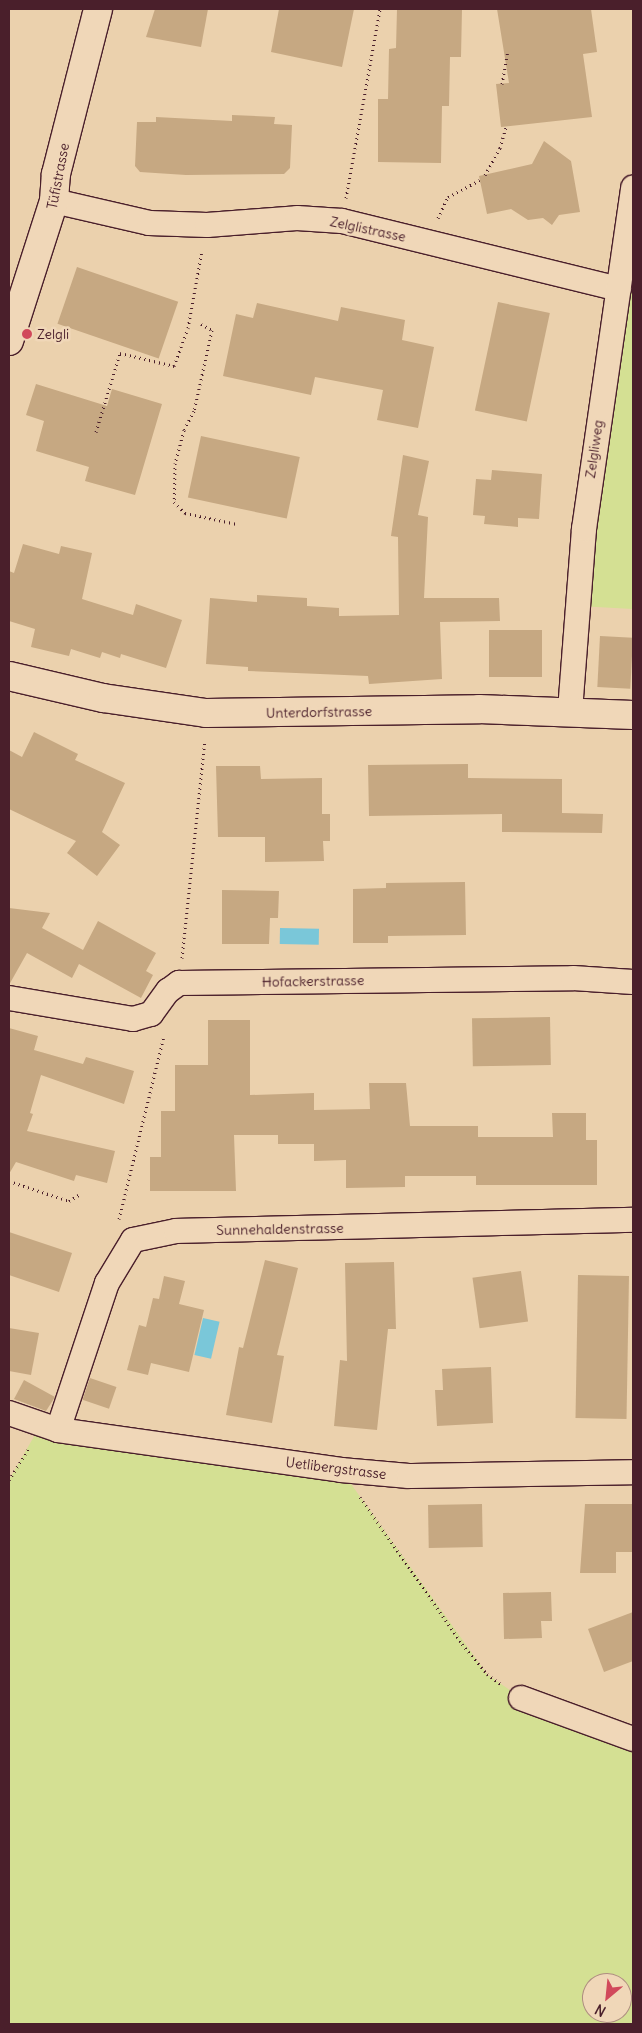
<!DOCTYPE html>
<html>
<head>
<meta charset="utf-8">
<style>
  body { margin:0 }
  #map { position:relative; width:642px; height:2033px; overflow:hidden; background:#ebd1ad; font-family:Delius,sans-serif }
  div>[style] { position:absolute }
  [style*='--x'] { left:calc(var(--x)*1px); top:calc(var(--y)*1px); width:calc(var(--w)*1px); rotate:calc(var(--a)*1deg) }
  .green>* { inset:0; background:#d4e093 }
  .water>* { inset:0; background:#7ac7d9; transform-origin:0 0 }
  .building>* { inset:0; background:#c6a882; transform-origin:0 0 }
  .path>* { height:3px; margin-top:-1.5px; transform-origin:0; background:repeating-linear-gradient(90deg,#4a1f2b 0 1px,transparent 0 5px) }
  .roads { filter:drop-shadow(1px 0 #4a1f2b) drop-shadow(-1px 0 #4a1f2b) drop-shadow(0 1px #4a1f2b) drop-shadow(0 -1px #4a1f2b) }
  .minor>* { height:24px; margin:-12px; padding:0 12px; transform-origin:12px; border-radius:12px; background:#f0d7b8 }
  .tertiary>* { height:28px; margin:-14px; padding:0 14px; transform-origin:14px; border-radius:14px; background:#f0d7b8 }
  .dots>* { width:14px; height:14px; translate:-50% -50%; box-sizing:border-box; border:2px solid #f0d7b8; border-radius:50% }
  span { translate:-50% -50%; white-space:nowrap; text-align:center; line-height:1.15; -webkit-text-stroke:5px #f0d7b8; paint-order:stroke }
  .street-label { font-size:14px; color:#4a1f2b }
  .poi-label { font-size:14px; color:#4a1f2b }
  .left { translate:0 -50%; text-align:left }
  .frame { position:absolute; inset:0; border:10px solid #4a1f2b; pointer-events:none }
  .north { position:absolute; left:582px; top:1973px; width:50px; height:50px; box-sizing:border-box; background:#f0d7b8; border:1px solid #ae8d80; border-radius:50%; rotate:208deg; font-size:14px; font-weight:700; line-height:20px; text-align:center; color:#4a1f2b }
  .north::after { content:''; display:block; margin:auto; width:18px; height:22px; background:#d1495b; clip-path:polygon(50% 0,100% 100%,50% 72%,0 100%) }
</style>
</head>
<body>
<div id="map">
  <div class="green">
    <i style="clip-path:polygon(633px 188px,633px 609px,578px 606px)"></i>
    <i style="clip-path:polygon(evenodd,40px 1426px,341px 1470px,487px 1674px,521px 1698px,633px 1739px,633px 2024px,9px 2024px,9px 1480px,40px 1426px,592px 1983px,622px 1983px,622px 2013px,592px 2013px,592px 1983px)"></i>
  </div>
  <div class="water">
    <i style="left:280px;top:928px;width:39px;height:16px;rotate:1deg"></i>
    <i style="left:203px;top:1318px;width:17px;height:38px;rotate:13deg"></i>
  </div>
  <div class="building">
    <i style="clip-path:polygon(155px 9px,208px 9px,201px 47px,146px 37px)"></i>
    <i style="clip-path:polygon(279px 9px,354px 9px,342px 67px,271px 52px)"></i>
    <i style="clip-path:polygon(397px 9px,462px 9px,461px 57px,450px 57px,449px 106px,442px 106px,441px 163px,378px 162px,378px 99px,388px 99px,389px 49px,396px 48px)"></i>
    <i style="clip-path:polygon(497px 9px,591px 9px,597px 52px,583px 54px,592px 117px,501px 127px,496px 84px,509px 83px)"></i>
    <i style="clip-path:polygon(232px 115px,275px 117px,274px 124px,292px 125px,290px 168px,284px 174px,186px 175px,140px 172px,135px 166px,137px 122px,156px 122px,156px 117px,232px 121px)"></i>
    <i style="clip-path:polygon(544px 141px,571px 161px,580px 212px,559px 215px,552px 225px,543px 218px,528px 220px,511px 209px,487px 214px,479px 176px,532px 164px)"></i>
    <i style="left:77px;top:267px;width:107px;height:60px;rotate:19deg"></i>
    <i style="left:498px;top:302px;width:53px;height:111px;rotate:12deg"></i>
    <i style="clip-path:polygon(257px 303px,338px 321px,341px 307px,405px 320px,402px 340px,434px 347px,418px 428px,377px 420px,383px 390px,315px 377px,311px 395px,223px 376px,236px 314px,253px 318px)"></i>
    <i style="clip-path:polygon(36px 384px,107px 406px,112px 389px,162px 404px,135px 495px,85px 481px,89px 467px,36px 451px,44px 421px,26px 415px)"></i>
    <i style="left:201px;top:436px;width:101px;height:63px;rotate:12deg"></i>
    <i style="clip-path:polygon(403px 455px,429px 461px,418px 515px,428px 517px,424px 598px,499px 598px,500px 621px,440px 622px,442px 679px,369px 684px,368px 676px,248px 671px,248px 667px,206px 664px,210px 598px,257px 602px,257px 595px,307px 598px,307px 606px,339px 608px,339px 616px,399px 615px,398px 537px,391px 536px)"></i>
    <i style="clip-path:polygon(492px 470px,542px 474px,539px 519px,518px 518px,518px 527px,484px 524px,485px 516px,473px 515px,476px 479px,491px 480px)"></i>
    <i style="clip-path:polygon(23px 544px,59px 554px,61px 546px,92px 553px,82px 599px,133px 615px,136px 604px,182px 620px,166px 668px,121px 654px,120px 658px,102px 652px,100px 658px,71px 649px,69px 656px,31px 647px,35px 629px,9px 621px,9px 571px,14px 573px)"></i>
    <i style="left:489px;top:630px;width:53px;height:47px"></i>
    <i style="left:600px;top:636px;width:33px;height:51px;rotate:3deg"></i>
    <i style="clip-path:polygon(34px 732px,78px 754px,75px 760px,125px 783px,102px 832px,120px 845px,97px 876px,67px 853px,76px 841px,9px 809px,9px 750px,22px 757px)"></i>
    <i style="clip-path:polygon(468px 764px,468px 778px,562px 779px,562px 813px,603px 814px,602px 833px,502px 832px,502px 814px,369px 816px,368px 765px)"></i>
    <i style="clip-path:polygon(216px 766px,260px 766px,261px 779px,322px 778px,322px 814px,330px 814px,330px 841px,323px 841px,324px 861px,265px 862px,265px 837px,218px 837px)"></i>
    <i style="clip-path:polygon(465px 882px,466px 935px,388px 936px,388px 943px,353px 943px,353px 889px,386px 888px,386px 883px)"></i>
    <i style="clip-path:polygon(222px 890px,279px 891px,278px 918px,270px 918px,269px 944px,222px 944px)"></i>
    <i style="clip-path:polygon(9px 908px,50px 913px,42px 928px,83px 950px,98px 921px,156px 953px,146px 971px,153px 975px,141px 998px,79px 964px,72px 978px,27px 953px,9px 985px)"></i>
    <i style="left:550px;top:1017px;width:48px;height:78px;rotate:89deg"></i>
    <i style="clip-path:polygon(208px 1020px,250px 1020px,250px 1095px,314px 1093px,314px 1110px,370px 1109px,369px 1083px,406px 1083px,410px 1126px,478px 1126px,478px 1137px,553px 1137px,552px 1113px,586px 1113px,586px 1140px,597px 1140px,597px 1185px,476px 1185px,476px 1176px,405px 1176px,405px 1187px,346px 1188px,346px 1160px,314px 1161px,314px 1144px,278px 1144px,278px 1135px,234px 1135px,236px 1191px,150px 1191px,150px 1157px,161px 1157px,161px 1111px,175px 1111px,175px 1065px,208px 1065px)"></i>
    <i style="clip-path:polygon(9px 1028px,38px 1036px,34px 1050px,83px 1064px,86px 1057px,134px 1071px,124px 1104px,41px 1075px,30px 1113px,33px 1114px,27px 1131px,115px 1151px,107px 1183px,76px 1175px,74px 1181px,16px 1162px,9px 1174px)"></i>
    <i style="clip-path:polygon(9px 1232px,72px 1253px,59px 1292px,9px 1275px)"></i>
    <i style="clip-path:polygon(265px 1260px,298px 1268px,277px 1355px,284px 1356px,272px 1423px,226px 1415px,239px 1347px,243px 1348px)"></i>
    <i style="clip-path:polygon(394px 1262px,396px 1329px,388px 1329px,377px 1430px,334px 1426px,340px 1360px,347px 1361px,345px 1263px)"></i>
    <i style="left:521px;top:1271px;width:51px;height:49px;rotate:82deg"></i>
    <i style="clip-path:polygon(164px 1276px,185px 1281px,179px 1304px,204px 1310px,189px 1372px,151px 1363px,148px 1375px,127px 1370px,139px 1325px,146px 1327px,153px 1298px,159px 1299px)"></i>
    <i style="left:629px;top:1276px;width:143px;height:51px;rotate:91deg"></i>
    <i style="clip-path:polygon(9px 1328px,39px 1333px,31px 1375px,9px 1371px)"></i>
    <i style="clip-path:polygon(491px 1367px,493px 1423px,437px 1426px,435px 1390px,443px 1390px,442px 1369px)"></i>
    <i style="left:90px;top:1378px;width:28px;height:23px;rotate:19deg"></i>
    <i style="clip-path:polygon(24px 1380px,55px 1397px,46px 1411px,14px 1399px)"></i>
    <i style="left:482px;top:1504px;width:43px;height:54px;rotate:89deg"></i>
    <i style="clip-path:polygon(585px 1504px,632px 1504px,632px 1552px,616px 1552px,616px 1573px,580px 1573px)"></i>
    <i style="clip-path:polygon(551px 1592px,552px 1621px,541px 1621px,542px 1638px,504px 1639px,503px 1593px)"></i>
    <i style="clip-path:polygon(633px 1612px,633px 1661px,604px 1672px,588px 1629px)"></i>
  </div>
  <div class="path">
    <i style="--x:502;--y:84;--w:34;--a:-80"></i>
    <i style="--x:485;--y:175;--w:31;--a:-61"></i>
    <i style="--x:500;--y:148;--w:22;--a:-74"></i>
    <i style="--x:346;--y:198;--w:192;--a:-79.8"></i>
    <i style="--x:438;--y:218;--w:23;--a:-65"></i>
    <i style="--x:448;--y:197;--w:36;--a:-28"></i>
    <i style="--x:201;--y:324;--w:13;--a:29"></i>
    <i style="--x:212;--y:330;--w:83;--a:102.5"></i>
    <i style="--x:194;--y:411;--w:21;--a:118"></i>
    <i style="--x:184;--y:430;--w:34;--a:105"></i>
    <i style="--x:175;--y:463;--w:39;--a:91"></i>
    <i style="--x:174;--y:502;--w:16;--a:45"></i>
    <i style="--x:185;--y:513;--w:53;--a:11.9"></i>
    <i style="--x:96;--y:432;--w:83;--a:-73.1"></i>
    <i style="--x:120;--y:353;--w:56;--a:13.5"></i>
    <i style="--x:174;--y:366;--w:40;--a:-69.8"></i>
    <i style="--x:188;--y:328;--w:79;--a:-79.8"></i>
    <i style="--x:182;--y:958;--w:219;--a:-84"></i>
    <i style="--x:9;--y:1181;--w:63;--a:18.4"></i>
    <i style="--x:69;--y:1201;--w:13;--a:-32"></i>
    <i style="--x:119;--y:1219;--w:188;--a:-76.2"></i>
    <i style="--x:9;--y:1480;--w:39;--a:-58"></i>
    <i style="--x:360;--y:1497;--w:179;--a:55.2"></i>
    <i style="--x:462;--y:1644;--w:39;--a:50"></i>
    <i style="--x:487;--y:1674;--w:19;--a:36"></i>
  </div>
  <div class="roads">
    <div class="minor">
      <i style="--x:54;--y:201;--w:98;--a:13"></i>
      <i style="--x:149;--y:223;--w:58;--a:2"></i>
      <i style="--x:207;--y:225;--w:90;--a:-4.4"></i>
      <i style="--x:297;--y:218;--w:45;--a:3.8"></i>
      <i style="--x:342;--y:221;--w:285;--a:13.8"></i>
      <i style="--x:570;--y:711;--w:183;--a:-85.6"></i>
      <i style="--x:584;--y:529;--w:345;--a:-81.8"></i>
      <i style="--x:9;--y:998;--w:126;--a:9.6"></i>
      <i style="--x:133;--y:1019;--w:19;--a:-16"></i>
      <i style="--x:151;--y:1014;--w:29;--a:-54"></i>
      <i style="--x:168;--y:991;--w:14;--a:-36"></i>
      <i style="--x:179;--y:983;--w:394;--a:-0.7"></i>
      <i style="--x:573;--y:978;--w:60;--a:3.8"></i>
      <i style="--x:9;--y:1413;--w:52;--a:19.1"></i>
      <i style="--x:58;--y:1430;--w:286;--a:8"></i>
      <i style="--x:341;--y:1470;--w:68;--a:5"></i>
      <i style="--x:409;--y:1476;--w:224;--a:-1"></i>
      <i style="--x:58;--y:1430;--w:155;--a:-71.6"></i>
      <i style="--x:107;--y:1283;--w:50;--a:-58.8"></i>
      <i style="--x:133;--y:1240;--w:44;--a:-11.8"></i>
      <i style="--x:176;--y:1231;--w:457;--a:-1.4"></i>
      <i style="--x:521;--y:1698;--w:119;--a:20.1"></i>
    </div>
    <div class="tertiary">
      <i style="--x:9;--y:341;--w:147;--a:-72.2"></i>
      <i style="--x:54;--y:201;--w:27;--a:-86"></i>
      <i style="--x:56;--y:174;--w:170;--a:-75.7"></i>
      <i style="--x:9;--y:676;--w:97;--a:13.2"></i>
      <i style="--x:103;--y:698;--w:104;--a:8.3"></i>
      <i style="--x:206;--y:713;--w:273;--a:-0.8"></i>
      <i style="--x:479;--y:709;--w:154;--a:2.2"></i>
    </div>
  </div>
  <div class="dots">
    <i style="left:27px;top:334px;background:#d1495b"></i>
  </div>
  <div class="street-label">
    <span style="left:58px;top:176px;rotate:-79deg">Tüfistrasse</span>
    <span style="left:368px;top:229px;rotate:12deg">Zelglistrasse</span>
    <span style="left:594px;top:449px;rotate:-82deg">Zelgliweg</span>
    <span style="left:319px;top:712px;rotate:-1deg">Unterdorfstrasse</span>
    <span style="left:313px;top:981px;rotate:-1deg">Hofackerstrasse</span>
    <span style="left:280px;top:1229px;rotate:-1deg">Sunnehaldenstrasse</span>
    <span style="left:336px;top:1468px;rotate:7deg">Uetlibergstrasse</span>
  </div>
  <div class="poi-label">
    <span class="left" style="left:37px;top:334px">Zelgli</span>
  </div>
  <div class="frame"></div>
  <div class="north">N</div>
</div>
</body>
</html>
